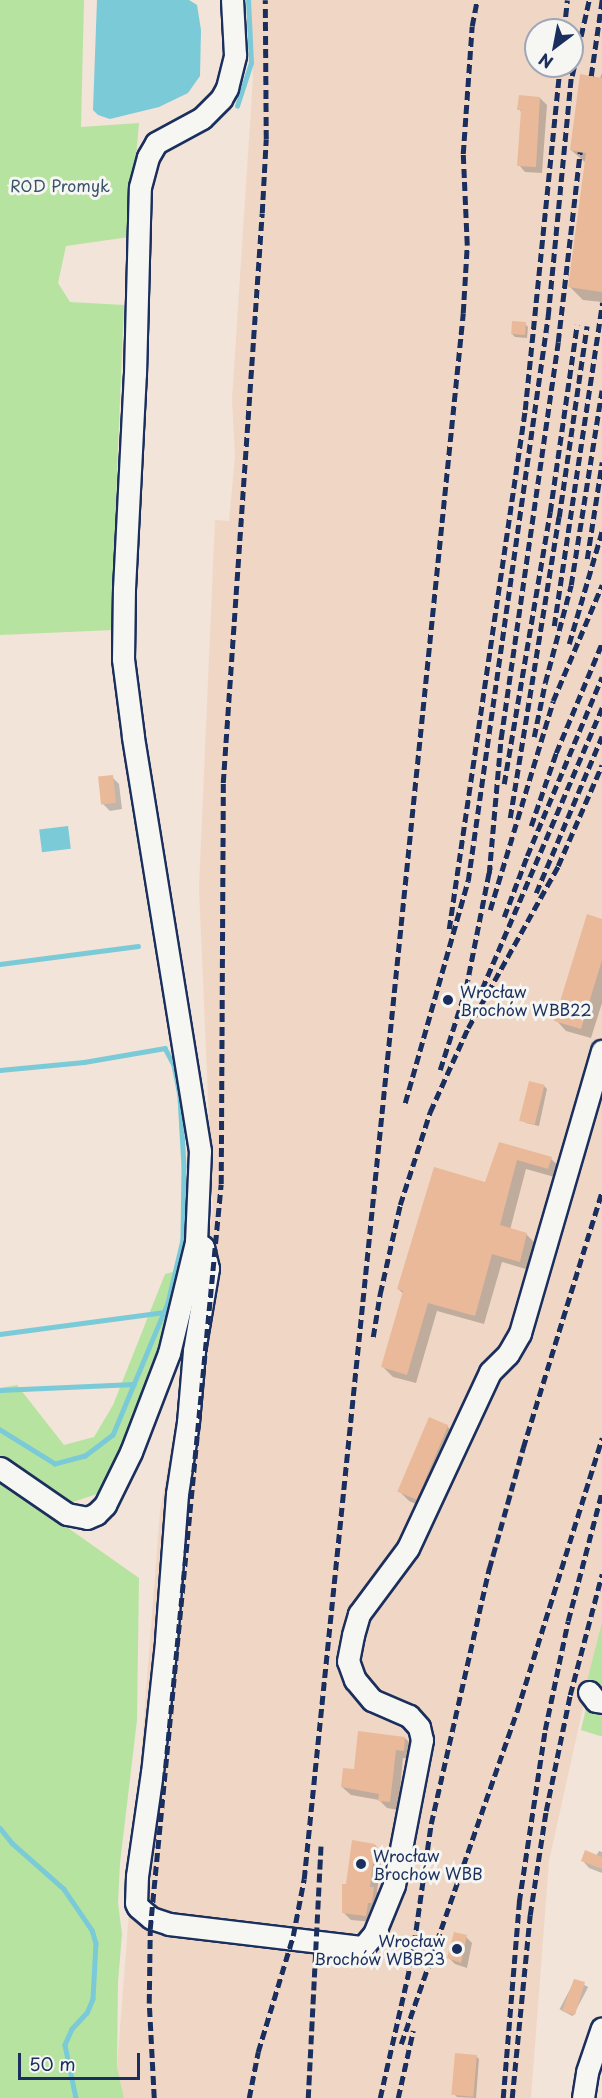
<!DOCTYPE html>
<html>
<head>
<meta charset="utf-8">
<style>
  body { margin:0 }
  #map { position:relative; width:602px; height:2098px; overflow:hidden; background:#f2e4d8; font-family:"Playpen Sans",sans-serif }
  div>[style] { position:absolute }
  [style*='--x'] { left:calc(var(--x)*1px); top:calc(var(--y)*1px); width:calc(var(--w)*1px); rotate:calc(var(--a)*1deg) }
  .built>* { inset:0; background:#f0d7c5 }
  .green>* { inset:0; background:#b7e3a0 }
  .water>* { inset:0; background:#7bcad8; transform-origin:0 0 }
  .shadow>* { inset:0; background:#0003; transform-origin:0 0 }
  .stream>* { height:4.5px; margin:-2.25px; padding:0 2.25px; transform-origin:2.25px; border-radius:2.25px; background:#7bcad8 }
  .building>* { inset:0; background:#eab99a; transform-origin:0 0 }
  .roads { filter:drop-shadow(2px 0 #1b2f5e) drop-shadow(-2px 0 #1b2f5e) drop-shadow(0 2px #1b2f5e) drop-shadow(0 -2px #1b2f5e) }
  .minor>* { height:21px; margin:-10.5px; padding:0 10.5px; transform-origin:10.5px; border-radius:10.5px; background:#f6f6f2 }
  .rail>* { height:4.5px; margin-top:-2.25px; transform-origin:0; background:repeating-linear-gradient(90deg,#1b2f5e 0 9px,transparent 0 13.5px) }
  .dots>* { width:16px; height:16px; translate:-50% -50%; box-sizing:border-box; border:3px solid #f6f6f2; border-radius:50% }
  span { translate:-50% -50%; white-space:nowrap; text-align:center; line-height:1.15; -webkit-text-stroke:6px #f6f6f2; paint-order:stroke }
  .park-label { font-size:16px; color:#3a536b }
  .poi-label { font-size:16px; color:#1b2f5e }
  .left { translate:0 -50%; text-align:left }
  .right { translate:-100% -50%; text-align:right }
  .north { position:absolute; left:524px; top:18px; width:60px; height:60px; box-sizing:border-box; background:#f6f6f2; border:2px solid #9ea6b7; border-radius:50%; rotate:212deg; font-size:16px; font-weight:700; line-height:24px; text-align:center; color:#1b2f5e }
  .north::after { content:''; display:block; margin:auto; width:21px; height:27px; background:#1b2f5e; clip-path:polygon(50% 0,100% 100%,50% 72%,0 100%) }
  .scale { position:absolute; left:18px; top:2053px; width:122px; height:27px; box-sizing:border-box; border:3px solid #1b2f5e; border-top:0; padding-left:8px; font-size:18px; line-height:21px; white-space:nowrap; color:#1b2f5e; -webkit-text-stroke:4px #f6f6f2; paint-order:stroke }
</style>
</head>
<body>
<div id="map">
  <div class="built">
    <i style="clip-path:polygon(evenodd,251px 0,602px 0,602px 1622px,549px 1861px,531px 2098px,124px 2098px,117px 2067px,160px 1511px,213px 1211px,199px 888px,215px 520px,229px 521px,235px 456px,232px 399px,253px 78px,251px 0,536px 30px,572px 30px,572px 66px,536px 66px,536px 30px)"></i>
  </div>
  <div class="green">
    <i style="clip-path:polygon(0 0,84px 0,81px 127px,139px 123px,129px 237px,66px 246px,58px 283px,70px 302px,124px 305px,117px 471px,114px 630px,0 635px)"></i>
    <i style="clip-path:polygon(180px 1270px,176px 1306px,116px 1470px,100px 1493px,70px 1503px,38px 1487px,0 1457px,0 1388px,17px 1385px,64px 1445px,94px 1437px,113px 1405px,165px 1274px)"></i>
    <i style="clip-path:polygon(0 1480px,139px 1578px,137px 1720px,120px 1863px,118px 1903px,122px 1934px,118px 1982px,117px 2067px,124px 2098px,0 2098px)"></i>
    <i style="clip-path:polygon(602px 1622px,602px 1736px,600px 1736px,581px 1730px,591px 1687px,586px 1685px)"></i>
  </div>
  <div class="water">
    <i style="clip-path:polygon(97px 0,189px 0,197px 5px,201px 30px,200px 76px,188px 93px,159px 107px,110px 119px,98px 115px,93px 110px)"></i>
    <i style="left:68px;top:826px;width:23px;height:29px;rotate:83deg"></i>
  </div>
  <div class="shadow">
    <i style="clip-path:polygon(602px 73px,602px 302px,583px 300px,570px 287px,586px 163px,571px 150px)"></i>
    <i style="clip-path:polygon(540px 98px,547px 105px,542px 173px,525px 172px,519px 165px,522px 113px,519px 109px)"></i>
    <i style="clip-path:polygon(525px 324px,528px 327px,527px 338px,515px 337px,512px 334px)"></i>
    <i style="clip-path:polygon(112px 777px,119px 784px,122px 809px,110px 811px,103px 804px)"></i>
    <i style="clip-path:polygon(602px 920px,602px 1003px,591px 1038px,566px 1031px,556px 1020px)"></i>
    <i style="clip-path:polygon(544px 1086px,547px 1089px,539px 1126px,526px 1123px,523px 1120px)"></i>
    <i style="clip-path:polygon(500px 1144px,551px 1159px,561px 1168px,558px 1178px,526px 1169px,510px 1230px,526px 1234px,536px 1244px,529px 1270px,502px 1262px,484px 1324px,437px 1311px,416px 1383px,393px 1377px,383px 1367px,404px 1294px,398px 1289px,486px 1184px)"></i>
    <i style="clip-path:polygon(447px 1426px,458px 1437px,427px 1509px,409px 1501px,399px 1491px)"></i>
    <i style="clip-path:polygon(405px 1738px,413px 1746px,411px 1759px,403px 1758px,398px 1810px,387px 1808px,379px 1800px,351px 1795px,342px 1787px,355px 1771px)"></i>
    <i style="clip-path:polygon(375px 1845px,382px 1852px,377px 1892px,381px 1896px,373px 1922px,351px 1920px,344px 1913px,348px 1886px)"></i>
    <i style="clip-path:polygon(599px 1851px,602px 1852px,602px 1873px,589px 1868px,583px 1861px,596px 1856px)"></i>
    <i style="clip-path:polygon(466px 1937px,472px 1943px,467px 1968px,455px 1964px,449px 1958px)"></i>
    <i style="left:575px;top:1980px;width:15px;height:33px;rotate:28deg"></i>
    <i style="clip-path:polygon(476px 2056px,479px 2059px,476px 2098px,457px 2097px,454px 2094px)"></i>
  </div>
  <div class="stream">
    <i style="--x:237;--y:106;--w:45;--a:-72"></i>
    <i style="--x:251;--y:63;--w:63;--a:-92.7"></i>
    <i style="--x:0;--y:964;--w:139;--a:-7.4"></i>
    <i style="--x:0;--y:1070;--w:84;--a:-5.4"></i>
    <i style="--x:84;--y:1062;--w:82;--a:-9.8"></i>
    <i style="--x:165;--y:1048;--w:19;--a:62"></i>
    <i style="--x:174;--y:1065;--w:33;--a:79"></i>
    <i style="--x:180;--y:1097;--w:69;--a:86.7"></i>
    <i style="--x:184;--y:1166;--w:74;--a:90.8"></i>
    <i style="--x:183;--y:1240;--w:65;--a:103.4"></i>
    <i style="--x:168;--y:1303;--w:143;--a:112.6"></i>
    <i style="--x:113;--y:1435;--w:35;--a:143"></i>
    <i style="--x:85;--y:1456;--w:31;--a:165"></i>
    <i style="--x:55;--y:1464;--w:65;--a:-148.3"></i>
    <i style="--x:0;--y:1334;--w:166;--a:-7.6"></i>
    <i style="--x:0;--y:1390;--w:134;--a:-2.6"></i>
    <i style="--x:0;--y:1828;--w:19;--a:51"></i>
    <i style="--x:12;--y:1843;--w:69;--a:41.5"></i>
    <i style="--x:64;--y:1889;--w:50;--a:55.7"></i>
    <i style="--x:92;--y:1930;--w:14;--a:73"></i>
    <i style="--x:96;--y:1943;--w:56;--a:93.1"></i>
    <i style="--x:93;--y:1999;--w:15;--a:113"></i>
    <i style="--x:87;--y:2013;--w:22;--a:133"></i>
    <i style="--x:72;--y:2029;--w:17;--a:114"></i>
    <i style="--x:65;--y:2045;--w:54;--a:78.3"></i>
  </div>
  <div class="building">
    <i style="clip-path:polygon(580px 74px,602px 78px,602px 292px,568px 287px,586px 153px,570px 150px)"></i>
    <i style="clip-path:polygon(519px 95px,540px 97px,536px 167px,517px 166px,521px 110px,517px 110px)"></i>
    <i style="left:512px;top:321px;width:14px;height:13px;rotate:4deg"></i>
    <i style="left:113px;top:775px;width:28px;height:15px;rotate:84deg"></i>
    <i style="clip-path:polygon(587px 914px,602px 919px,602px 960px,581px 1029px,554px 1021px)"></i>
    <i style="left:529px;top:1081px;width:16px;height:41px;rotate:14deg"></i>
    <i style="clip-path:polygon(499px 1142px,552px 1157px,548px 1169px,517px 1160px,500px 1225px,527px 1233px,520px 1262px,492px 1254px,475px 1316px,428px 1303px,407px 1375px,381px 1367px,403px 1291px,397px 1289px,434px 1167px,485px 1182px)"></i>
    <i style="left:429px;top:1417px;width:21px;height:81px;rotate:23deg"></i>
    <i style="clip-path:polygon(358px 1731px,405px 1737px,404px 1751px,396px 1750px,390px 1802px,378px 1801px,379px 1794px,341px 1787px,343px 1768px,354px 1769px)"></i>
    <i style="clip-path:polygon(352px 1840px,375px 1844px,370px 1887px,374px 1887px,372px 1903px,368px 1903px,366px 1916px,342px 1913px,342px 1884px,346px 1884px)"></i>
    <i style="clip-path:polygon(585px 1850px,602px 1857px,602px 1869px,581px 1861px)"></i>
    <i style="clip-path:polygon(454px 1932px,467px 1935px,461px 1963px,447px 1958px)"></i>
    <i style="clip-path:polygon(574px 1979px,585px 1982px,575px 2015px,562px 2011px)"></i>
    <i style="left:455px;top:2053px;width:22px;height:42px;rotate:5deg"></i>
  </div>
  <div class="roads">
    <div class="minor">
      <i style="--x:196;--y:1242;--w:9;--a:36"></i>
      <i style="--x:203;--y:1247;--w:22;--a:77"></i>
      <i style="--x:208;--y:1268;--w:84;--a:99.6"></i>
      <i style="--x:194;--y:1351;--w:71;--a:94.8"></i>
      <i style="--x:188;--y:1422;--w:73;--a:98.7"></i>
      <i style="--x:177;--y:1494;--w:148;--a:94.3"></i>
      <i style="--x:166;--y:1642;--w:131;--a:96.1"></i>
      <i style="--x:152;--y:1772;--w:105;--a:98.2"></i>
      <i style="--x:137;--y:1876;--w:27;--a:92"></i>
      <i style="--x:136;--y:1903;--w:4;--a:63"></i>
      <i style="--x:138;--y:1907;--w:17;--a:40"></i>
      <i style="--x:151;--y:1918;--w:19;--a:18"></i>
      <i style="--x:169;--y:1924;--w:195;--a:6.8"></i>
      <i style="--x:363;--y:1947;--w:17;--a:-50"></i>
      <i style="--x:374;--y:1934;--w:53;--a:-67.8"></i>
      <i style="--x:394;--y:1885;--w:148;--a:-79.1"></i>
      <i style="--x:422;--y:1740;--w:13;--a:-103"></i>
      <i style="--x:419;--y:1727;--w:15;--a:-132"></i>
      <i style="--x:409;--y:1716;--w:40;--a:-156.6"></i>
      <i style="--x:372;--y:1700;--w:26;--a:-130"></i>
      <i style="--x:355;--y:1680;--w:20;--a:-110"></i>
      <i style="--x:348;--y:1661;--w:26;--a:-79"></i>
      <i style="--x:353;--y:1635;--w:22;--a:-74"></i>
      <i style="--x:359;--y:1614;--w:82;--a:-53.4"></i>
      <i style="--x:408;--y:1548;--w:194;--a:-65"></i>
      <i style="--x:490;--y:1372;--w:25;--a:-45"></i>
      <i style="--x:508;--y:1354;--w:24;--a:-60"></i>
      <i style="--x:520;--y:1333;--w:294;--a:-73.8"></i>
      <i style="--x:0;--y:1468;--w:81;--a:34.5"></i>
      <i style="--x:67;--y:1514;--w:20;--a:11"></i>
      <i style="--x:87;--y:1518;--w:10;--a:-24"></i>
      <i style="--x:96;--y:1514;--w:13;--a:-45"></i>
      <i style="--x:105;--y:1505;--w:59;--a:-63.9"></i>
      <i style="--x:131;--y:1452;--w:106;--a:-69"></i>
      <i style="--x:169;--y:1353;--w:114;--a:-76.3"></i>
      <i style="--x:196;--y:1242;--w:91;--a:-87.5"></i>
      <i style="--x:200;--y:1151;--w:420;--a:-99.2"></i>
      <i style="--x:133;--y:736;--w:78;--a:-97.4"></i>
      <i style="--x:123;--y:659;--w:70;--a:-89.2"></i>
      <i style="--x:124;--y:589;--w:215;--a:-87.1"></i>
      <i style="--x:135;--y:374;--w:187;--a:-88.5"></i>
      <i style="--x:140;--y:187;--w:31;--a:-75"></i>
      <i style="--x:148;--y:157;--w:16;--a:-60"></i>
      <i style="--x:156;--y:143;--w:52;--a:-28.5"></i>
      <i style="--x:202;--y:118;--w:27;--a:-45"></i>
      <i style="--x:221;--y:99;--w:13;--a:-61"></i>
      <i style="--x:227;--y:88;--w:34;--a:-76"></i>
      <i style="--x:235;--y:55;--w:55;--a:-93.1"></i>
      <i style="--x:589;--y:1692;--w:11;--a:52"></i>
      <i style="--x:596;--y:1701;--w:6;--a:9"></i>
      <i style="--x:583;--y:2098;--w:26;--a:-81"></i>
      <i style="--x:587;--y:2072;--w:46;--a:-71.2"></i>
    </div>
  </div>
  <div class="rail">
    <i style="--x:564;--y:30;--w:30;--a:-84"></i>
    <i style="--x:572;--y:76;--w:78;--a:-77.4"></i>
    <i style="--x:591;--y:76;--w:77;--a:-81.8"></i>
    <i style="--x:587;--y:559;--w:98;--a:-81.2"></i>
    <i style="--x:554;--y:626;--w:327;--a:-81.5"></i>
    <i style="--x:569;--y:644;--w:118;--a:-73.7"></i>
    <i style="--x:534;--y:737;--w:55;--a:-78.5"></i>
    <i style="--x:545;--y:683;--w:101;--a:-75.1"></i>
    <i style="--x:571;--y:585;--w:197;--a:-81"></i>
    <i style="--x:504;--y:784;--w:276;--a:-80.4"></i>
    <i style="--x:550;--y:512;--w:189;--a:-81.8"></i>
    <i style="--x:510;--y:818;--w:305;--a:-80.8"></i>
    <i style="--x:559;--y:517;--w:193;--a:-81.7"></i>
    <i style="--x:531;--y:826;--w:77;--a:-71.1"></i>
    <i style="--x:556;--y:753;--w:119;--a:-67.3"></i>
    <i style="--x:489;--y:874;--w:137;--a:-85"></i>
    <i style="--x:501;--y:738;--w:400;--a:-81.8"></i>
    <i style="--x:558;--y:342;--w:191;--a:-83.4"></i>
    <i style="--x:536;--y:893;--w:170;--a:-67.2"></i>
    <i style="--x:490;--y:910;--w:218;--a:-73.2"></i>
    <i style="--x:553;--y:701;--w:126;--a:-67.1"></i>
    <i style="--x:504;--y:917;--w:65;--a:-69.3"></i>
    <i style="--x:527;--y:856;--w:194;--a:-67.3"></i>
    <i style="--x:449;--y:929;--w:525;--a:-81.67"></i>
    <i style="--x:525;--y:410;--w:346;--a:-84.2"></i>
    <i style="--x:466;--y:988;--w:123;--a:-78.8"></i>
    <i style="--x:482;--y:989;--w:306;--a:-66.9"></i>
    <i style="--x:440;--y:1070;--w:92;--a:-72.3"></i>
    <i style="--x:405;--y:1103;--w:231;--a:-74.2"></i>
    <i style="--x:468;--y:881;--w:571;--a:-81.94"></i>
    <i style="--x:548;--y:316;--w:251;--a:-84.5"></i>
    <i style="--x:373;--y:1337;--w:44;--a:-80.8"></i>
    <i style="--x:380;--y:1294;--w:91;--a:-77.3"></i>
    <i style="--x:400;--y:1205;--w:98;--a:-72.1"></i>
    <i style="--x:430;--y:1112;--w:92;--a:-65.7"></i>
    <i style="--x:468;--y:1028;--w:185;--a:-60.9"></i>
    <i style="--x:558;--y:866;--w:110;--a:-66.5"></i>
    <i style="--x:401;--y:2044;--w:353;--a:-70.8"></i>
    <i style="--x:517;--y:1711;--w:286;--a:-72.7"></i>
    <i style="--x:154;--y:2098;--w:95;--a:-93"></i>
    <i style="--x:149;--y:2003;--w:74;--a:-89.2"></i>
    <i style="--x:150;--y:1929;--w:748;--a:-84.56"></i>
    <i style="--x:221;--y:1184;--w:401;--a:-89.7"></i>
    <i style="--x:223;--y:783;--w:571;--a:-86.09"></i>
    <i style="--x:262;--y:213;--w:74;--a:-86.9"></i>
    <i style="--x:266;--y:139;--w:139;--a:-90.4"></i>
    <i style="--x:249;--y:2098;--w:47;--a:-78.9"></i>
    <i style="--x:258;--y:2052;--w:121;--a:-73.2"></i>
    <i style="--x:293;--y:1936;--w:58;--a:-79.1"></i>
    <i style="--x:304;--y:1879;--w:1574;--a:-84.2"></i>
    <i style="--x:463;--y:313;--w:68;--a:-86.6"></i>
    <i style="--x:467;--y:245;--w:91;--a:-92.5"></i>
    <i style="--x:463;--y:154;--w:128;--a:-86"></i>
    <i style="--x:472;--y:26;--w:26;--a:-79"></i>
    <i style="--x:308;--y:2098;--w:254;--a:-87.1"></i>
    <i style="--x:380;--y:2098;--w:145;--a:-77.2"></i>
    <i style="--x:412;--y:1957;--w:134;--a:-81.9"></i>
    <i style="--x:431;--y:1824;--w:262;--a:-77.2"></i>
    <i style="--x:489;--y:1569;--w:126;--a:-74.3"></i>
    <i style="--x:523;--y:1448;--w:269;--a:-72.9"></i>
    <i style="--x:398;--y:2098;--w:69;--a:-77.4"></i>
    <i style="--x:503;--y:2098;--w:197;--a:-85.3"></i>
    <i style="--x:519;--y:1902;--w:174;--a:-81.4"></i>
    <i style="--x:545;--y:1730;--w:111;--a:-78.1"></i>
    <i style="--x:568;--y:1621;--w:134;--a:-75.3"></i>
    <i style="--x:512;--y:2098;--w:184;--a:-84.4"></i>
    <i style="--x:530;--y:1915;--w:105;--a:-81.3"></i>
    <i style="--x:546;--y:1811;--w:118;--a:-78.3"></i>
    <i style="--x:570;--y:1695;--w:125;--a:-75.2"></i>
  </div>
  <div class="dots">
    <i style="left:448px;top:1000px;background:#1b2f5e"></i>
    <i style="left:361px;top:1864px;background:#1b2f5e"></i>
    <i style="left:457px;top:1949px;background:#1b2f5e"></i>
  </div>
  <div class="park-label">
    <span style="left:60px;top:185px">ROD Promyk</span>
  </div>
  <div class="poi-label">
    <span class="left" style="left:460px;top:1000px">Wrocław<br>Brochów WBB22</span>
    <span class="left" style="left:373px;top:1864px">Wrocław<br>Brochów WBB</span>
    <span class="right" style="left:445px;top:1949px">Wrocław<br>Brochów WBB23</span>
  </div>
  <div class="north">N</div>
  <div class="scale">50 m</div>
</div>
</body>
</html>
